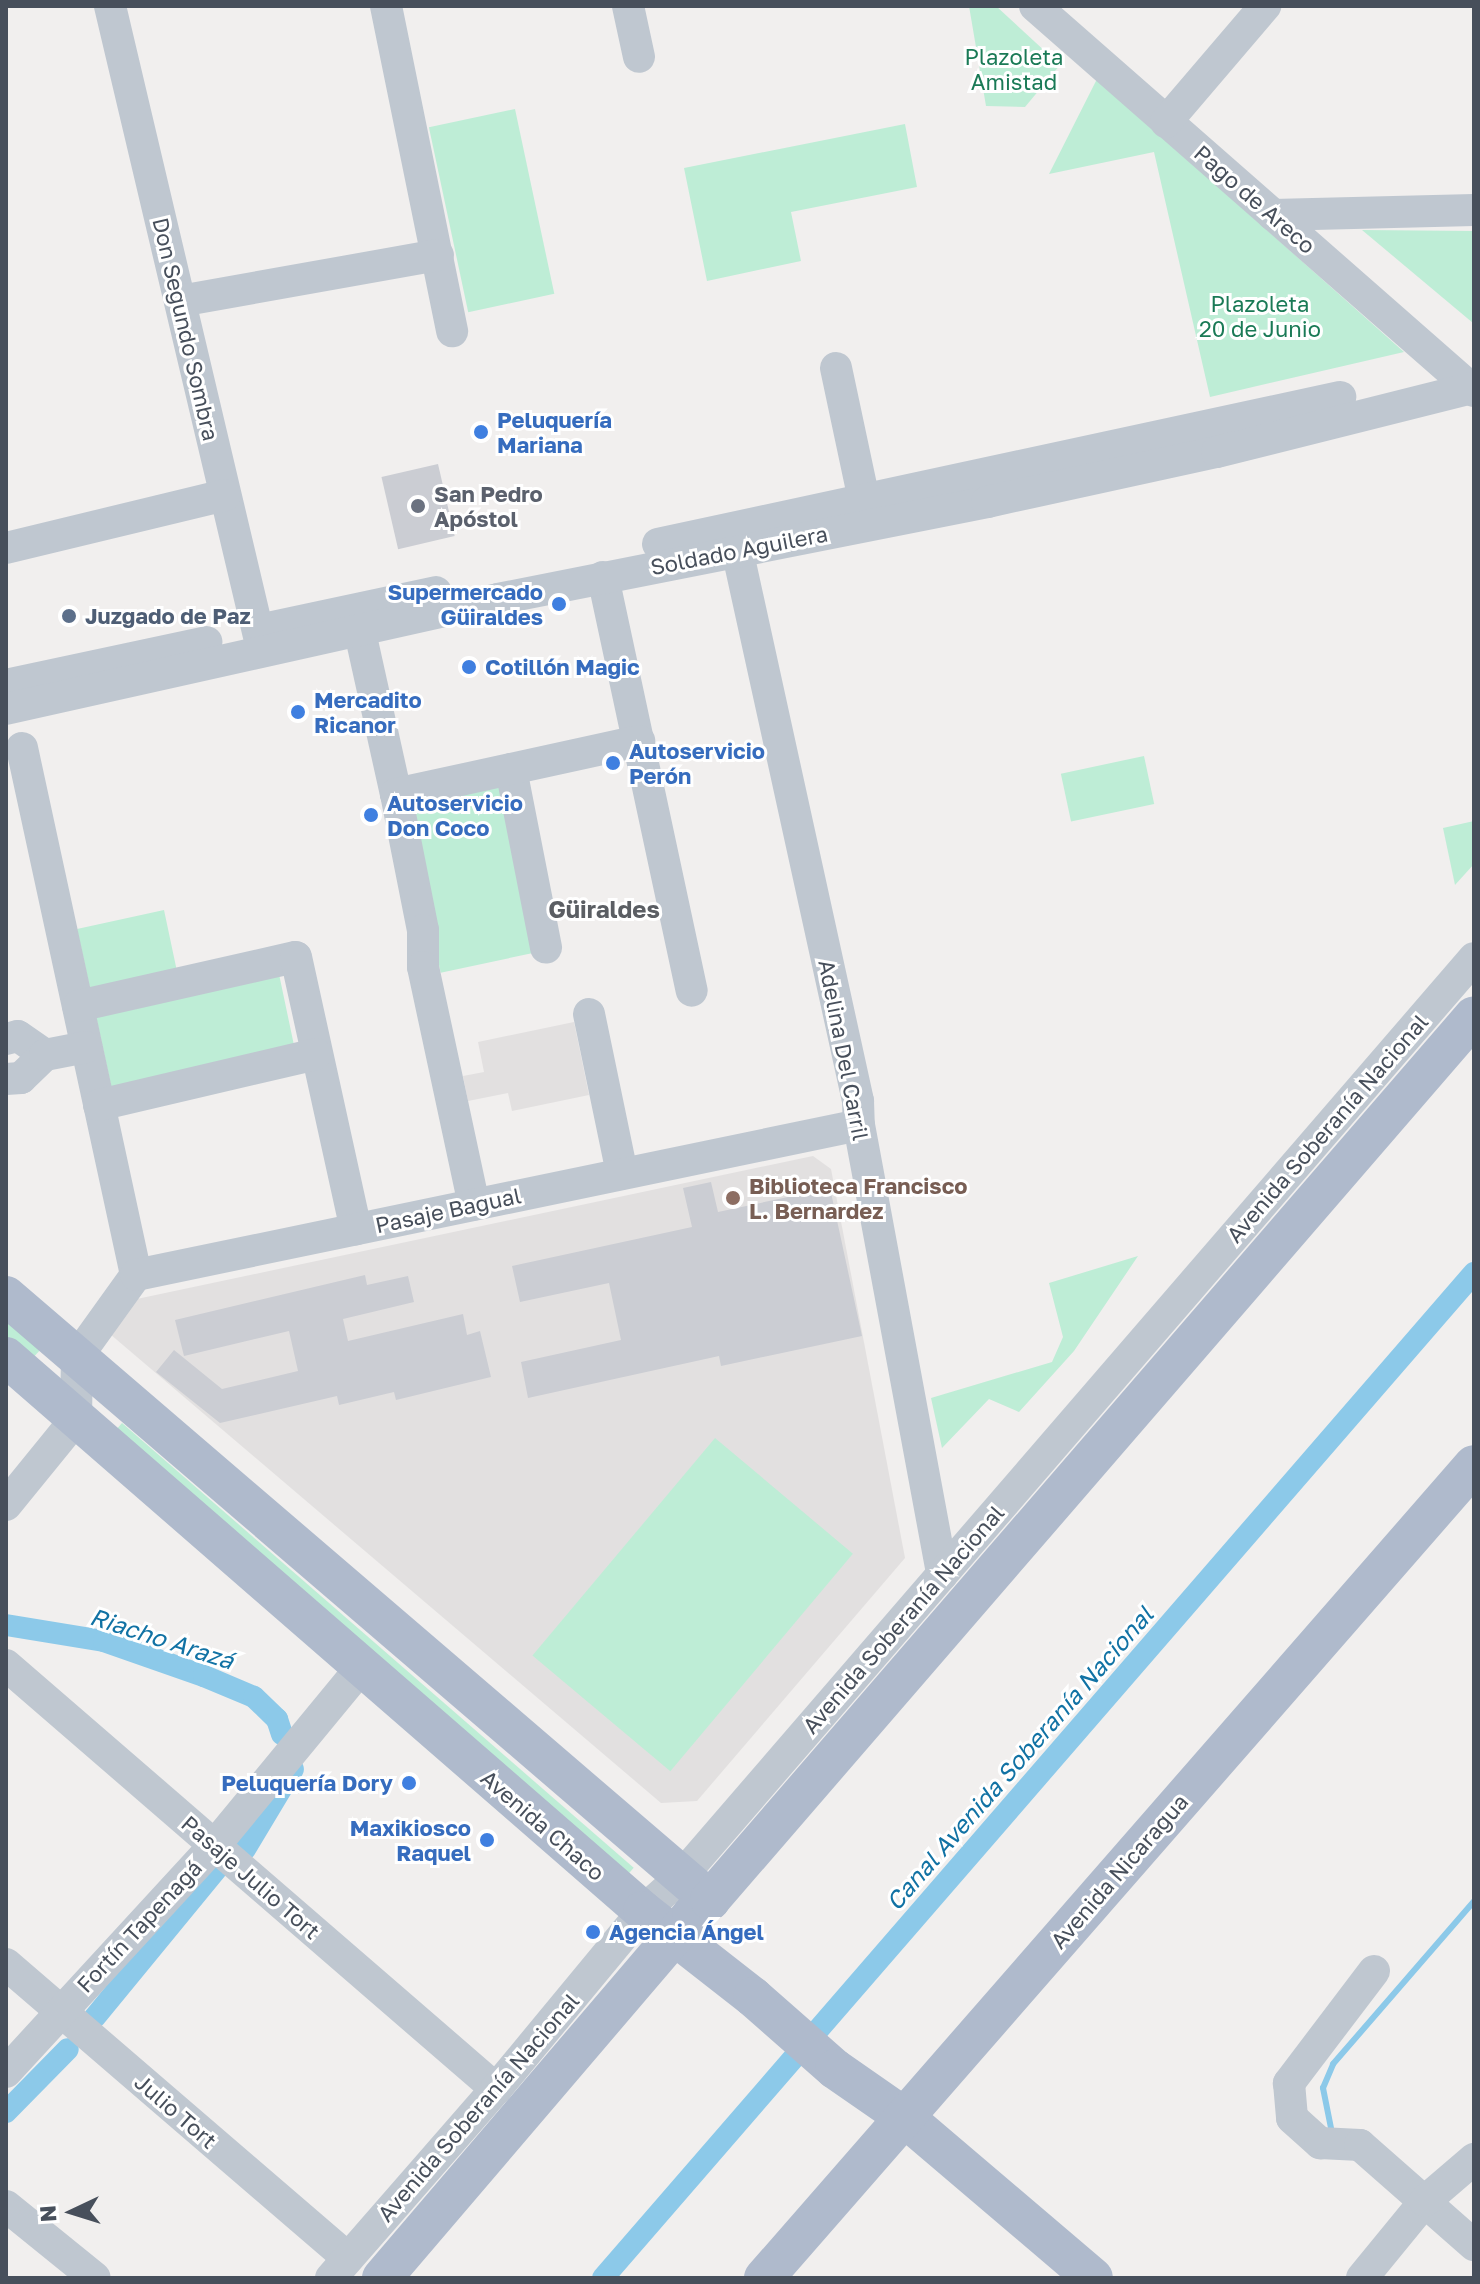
<!DOCTYPE html>
<html>
<head>
<meta charset="utf-8">
<style>
  body { margin:0 }
  #map { position:relative; width:1480px; height:2284px; overflow:hidden; background:#f1efee; font-family:"Golos Text",sans-serif }
  div>[style] { position:absolute }
  [style*='--x'] { left:calc(var(--x)*1px); top:calc(var(--y)*1px); width:calc(var(--w)*1px); rotate:calc(var(--a)*1deg) }
  .education>* { inset:0; background:#e2e0e0 }
  .green>* { inset:0; background:#beedd6; transform-origin:0 0 }
  .stream>* { height:6px; margin:-3px; padding:0 3px; transform-origin:3px; border-radius:3px; background:#8cc9e9 }
  .canal>* { height:22px; margin:-11px; padding:0 11px; transform-origin:11px; border-radius:11px; background:#8cc9e9 }
  .building>* { inset:0; background:#cbcdd3; transform-origin:0 0 }
  .minor>* { height:32px; margin:-16px; padding:0 16px; transform-origin:16px; border-radius:16px; background:#bfc7d0 }
  .major>* { height:40px; margin:-20px; padding:0 20px; transform-origin:20px; border-radius:20px; background:#afbacc }
  .dots>* { width:22px; height:22px; translate:-50% -50%; box-sizing:border-box; border:4px solid #fff; border-radius:50% }
  span { translate:-50% -50%; white-space:nowrap; text-align:center; line-height:1.15; -webkit-text-stroke:6px #fff; paint-order:stroke }
  .park-label { font-size:22px; color:#1a7a56 }
  .street-label { font-size:22px; color:#474f5b }
  .shop-label { font-size:22px; color:#366cbe; font-weight:700 }
  .left { translate:0 -50%; text-align:left }
  .right { translate:-100% -50%; text-align:right }
  .worship-label { font-size:22px; color:#5b616d; font-weight:700 }
  .service-label { font-size:22px; color:#4e5e75; font-weight:700 }
  .education-label { font-size:22px; color:#785e54; font-weight:700 }
  .neighbourhood-label { font-size:24px; color:#5b5e63; font-weight:700 }
  .water-label { font-size:24px; color:#1172a4; font-style:italic }
  .frame { position:absolute; inset:0; border:8px solid #474f5b; pointer-events:none }
  .north { position:absolute; left:32px; top:2172px; width:80px; height:80px; -webkit-text-stroke:6px #fff; paint-order:stroke; rotate:266deg; font-size:22px; font-weight:700; line-height:32px; text-align:center; color:#474f5b }
  .north::after { content:''; display:block; margin:auto; width:28px; height:36px; background:#474f5b; clip-path:polygon(50% 0,100% 100%,50% 72%,0 100%) }
</style>
</head>
<body>
<div id="map">
  <div class="education">
    <i style="clip-path:polygon(574px 1022px,589px 1095px,512px 1111px,508px 1093px,468px 1101px,463px 1076px,484px 1072px,478px 1042px)"></i>
    <i style="clip-path:polygon(813px 1156px,831px 1169px,905px 1558px,697px 1801px,661px 1803px,110px 1334px,132px 1300px)"></i>
  </div>
  <div class="green">
    <i style="clip-path:polygon(969px 6px,996px 6px,1060px 65px,1025px 107px,986px 106px)"></i>
    <i style="clip-path:polygon(1097px 79px,1404px 352px,1210px 397px,1154px 152px,1049px 174px)"></i>
    <i style="left:515px;top:109px;width:189px;height:88px;rotate:78deg"></i>
    <i style="clip-path:polygon(905px 124px,917px 187px,791px 212px,801px 261px,707px 281px,684px 168px)"></i>
    <i style="clip-path:polygon(1362px 230px,1474px 231px,1474px 321px,1473px 323px)"></i>
    <i style="left:1144px;top:756px;width:49px;height:85px;rotate:78deg"></i>
    <i style="left:501px;top:785px;width:171px;height:98px;rotate:78deg"></i>
    <i style="clip-path:polygon(1474px 821px,1474px 864px,1455px 885px,1443px 828px)"></i>
    <i style="clip-path:polygon(164px 910px,182px 995px,279px 974px,295px 1050px,112px 1090px,77px 929px)"></i>
    <i style="clip-path:polygon(1138px 1256px,1074px 1351px,1019px 1412px,989px 1399px,942px 1448px,931px 1398px,1052px 1362px,1063px 1337px,1049px 1283px)"></i>
    <i style="clip-path:polygon(6px 1317px,42px 1348px,29px 1362px,6px 1343px)"></i>
    <i style="left:122px;top:1423px;width:678px;height:19px;rotate:41deg"></i>
    <i style="left:715px;top:1438px;width:180px;height:284px;rotate:40deg"></i>
  </div>
  <div class="stream">
    <i style="--x:1331;--y:2128;--w:41;--a:-101.3"></i>
    <i style="--x:1323;--y:2088;--w:26;--a:-67"></i>
    <i style="--x:1333;--y:2064;--w:216;--a:-49.1"></i>
  </div>
  <div class="canal">
    <i style="--x:6;--y:1625;--w:99;--a:9.3"></i>
    <i style="--x:104;--y:1641;--w:106;--a:19.3"></i>
    <i style="--x:204;--y:1676;--w:54;--a:22.8"></i>
    <i style="--x:254;--y:1697;--w:32;--a:44"></i>
    <i style="--x:277;--y:1719;--w:16;--a:72"></i>
    <i style="--x:245;--y:1849;--w:93;--a:-59"></i>
    <i style="--x:95;--y:2017;--w:194;--a:-50.6"></i>
    <i style="--x:6;--y:2112;--w:88;--a:-45.5"></i>
    <i style="--x:603;--y:2278;--w:1330;--a:-49.09"></i>
  </div>
  <div class="building">
    <i style="left:438px;top:464px;width:74px;height:58px;rotate:77deg"></i>
    <i style="clip-path:polygon(711px 1182px,718px 1212px,830px 1188px,862px 1336px,721px 1366px,719px 1356px,528px 1398px,521px 1362px,621px 1340px,609px 1283px,520px 1302px,512px 1266px,692px 1227px,683px 1188px)"></i>
    <i style="clip-path:polygon(365px 1275px,367px 1285px,408px 1276px,414px 1302px,343px 1319px,348px 1341px,463px 1314px,467px 1335px,480px 1331px,491px 1377px,396px 1400px,394px 1392px,339px 1405px,337px 1396px,220px 1423px,156px 1372px,174px 1350px,222px 1389px,298px 1371px,289px 1331px,184px 1356px,175px 1320px)"></i>
  </div>
  <div class="minor">
    <i style="--x:110;--y:6;--w:661;--a:76.7"></i>
    <i style="--x:386;--y:6;--w:332;--a:78.5"></i>
    <i style="--x:628;--y:6;--w:52;--a:77.8"></i>
    <i style="--x:1035;--y:6;--w:584;--a:41.25"></i>
    <i style="--x:1166;--y:122;--w:153;--a:-49.5"></i>
    <i style="--x:1273;--y:215;--w:201;--a:-1.4"></i>
    <i style="--x:180;--y:301;--w:262;--a:-10.1"></i>
    <i style="--x:836;--y:368;--w:135;--a:78"></i>
    <i style="--x:733;--y:531;--w:584;--a:77.63"></i>
    <i style="--x:858;--y:1101;--w:24;--a:88"></i>
    <i style="--x:859;--y:1125;--w:457;--a:79.5"></i>
    <i style="--x:658;--y:544;--w:698;--a:-12.16"></i>
    <i style="--x:6;--y:548;--w:225;--a:-13.6"></i>
    <i style="--x:603;--y:577;--w:423;--a:77.9"></i>
    <i style="--x:259;--y:630;--w:181;--a:-12.1"></i>
    <i style="--x:360;--y:632;--w:166;--a:77.5"></i>
    <i style="--x:396;--y:794;--w:139;--a:78.8"></i>
    <i style="--x:423;--y:930;--w:37;--a:90"></i>
    <i style="--x:423;--y:967;--w:243;--a:77.9"></i>
    <i style="--x:6;--y:685;--w:205;--a:-12.1"></i>
    <i style="--x:6;--y:709;--w:504;--a:-12.6"></i>
    <i style="--x:498;--y:599;--w:499;--a:-11.2"></i>
    <i style="--x:987;--y:502;--w:235;--a:-12.3"></i>
    <i style="--x:1217;--y:452;--w:262;--a:-14.1"></i>
    <i style="--x:22;--y:748;--w:539;--a:77.79"></i>
    <i style="--x:511;--y:769;--w:182;--a:78.9"></i>
    <i style="--x:396;--y:794;--w:249;--a:-12.3"></i>
    <i style="--x:78;--y:1006;--w:223;--a:-12.7"></i>
    <i style="--x:296;--y:957;--w:279;--a:77.6"></i>
    <i style="--x:589;--y:1014;--w:163;--a:78.3"></i>
    <i style="--x:6;--y:1039;--w:12;--a:-14"></i>
    <i style="--x:18;--y:1036;--w:33;--a:35"></i>
    <i style="--x:6;--y:1079;--w:15;--a:-4"></i>
    <i style="--x:21;--y:1078;--w:33;--a:-44"></i>
    <i style="--x:45;--y:1055;--w:42;--a:-11"></i>
    <i style="--x:99;--y:1105;--w:223;--a:-13.2"></i>
    <i style="--x:6;--y:1505;--w:111;--a:-50.9"></i>
    <i style="--x:76;--y:1419;--w:62;--a:-89.1"></i>
    <i style="--x:77;--y:1357;--w:101;--a:-54.3"></i>
    <i style="--x:136;--y:1275;--w:738;--a:-11.72"></i>
    <i style="--x:6;--y:1665;--w:648;--a:40.87"></i>
    <i style="--x:6;--y:1964;--w:451;--a:40.7"></i>
    <i style="--x:1374;--y:1971;--w:141;--a:127.2"></i>
    <i style="--x:1289;--y:2083;--w:35;--a:85"></i>
    <i style="--x:1292;--y:2118;--w:38;--a:42"></i>
    <i style="--x:1320;--y:2143;--w:40;--a:2.9"></i>
    <i style="--x:1360;--y:2145;--w:152;--a:41.3"></i>
    <i style="--x:6;--y:2072;--w:309;--a:-47.4"></i>
    <i style="--x:215;--y:1845;--w:229;--a:-50.5"></i>
    <i style="--x:6;--y:2206;--w:114;--a:39"></i>
    <i style="--x:331;--y:2278;--w:251;--a:-48.9"></i>
    <i style="--x:496;--y:2089;--w:231;--a:-50.4"></i>
    <i style="--x:643;--y:1911;--w:50;--a:-41.7"></i>
    <i style="--x:680;--y:1878;--w:1215;--a:-49.2"></i>
    <i style="--x:1362;--y:2278;--w:99;--a:-50.7"></i>
    <i style="--x:1425;--y:2201;--w:65;--a:-40.6"></i>
  </div>
  <div class="major">
    <i style="--x:6;--y:1296;--w:928;--a:40.63"></i>
    <i style="--x:6;--y:1357;--w:844;--a:41.01"></i>
    <i style="--x:643;--y:1911;--w:140;--a:38"></i>
    <i style="--x:753;--y:1997;--w:109;--a:41.3"></i>
    <i style="--x:835;--y:2069;--w:84;--a:34.8"></i>
    <i style="--x:904;--y:2117;--w:248;--a:40.4"></i>
    <i style="--x:382;--y:2278;--w:477;--a:-49.5"></i>
    <i style="--x:692;--y:1915;--w:23;--a:-40"></i>
    <i style="--x:710;--y:1900;--w:1168;--a:-49.16"></i>
    <i style="--x:764;--y:2278;--w:1079;--a:-48.87"></i>
  </div>
  <div class="dots">
    <i style="left:481px;top:432px;background:#3f7fe0"></i>
    <i style="left:418px;top:506px;background:#6b7280"></i>
    <i style="left:559px;top:604px;background:#3f7fe0"></i>
    <i style="left:69px;top:616px;background:#5c6f8a"></i>
    <i style="left:469px;top:667px;background:#3f7fe0"></i>
    <i style="left:298px;top:712px;background:#3f7fe0"></i>
    <i style="left:613px;top:763px;background:#3f7fe0"></i>
    <i style="left:371px;top:815px;background:#3f7fe0"></i>
    <i style="left:733px;top:1198px;background:#8d6e63"></i>
    <i style="left:409px;top:1783px;background:#3f7fe0"></i>
    <i style="left:487px;top:1840px;background:#3f7fe0"></i>
    <i style="left:593px;top:1932px;background:#3f7fe0"></i>
  </div>
  <div class="park-label">
    <span style="left:1014px;top:69px">Plazoleta<br>Amistad</span>
    <span style="left:1260px;top:316px">Plazoleta<br>20 de Junio</span>
  </div>
  <div class="street-label">
    <span style="left:1255px;top:199px;rotate:41deg">Pago de Areco</span>
    <span style="left:186px;top:329px;rotate:77deg">Don Segundo Sombra</span>
    <span style="left:739px;top:550px;rotate:-11deg">Soldado Aguilera</span>
    <span style="left:844px;top:1050px;rotate:79deg">Adelina Del Carril</span>
    <span style="left:1327px;top:1128px;rotate:-49deg">Avenida Soberanía Nacional</span>
    <span style="left:448px;top:1210px;rotate:-12deg">Pasaje Bagual</span>
    <span style="left:903px;top:1619px;rotate:-49deg">Avenida Soberanía Nacional</span>
    <span style="left:543px;top:1825px;rotate:41deg">Avenida Chaco</span>
    <span style="left:1119px;top:1871px;rotate:-49deg">Avenida Nicaragua</span>
    <span style="left:251px;top:1877px;rotate:41deg">Pasaje Julio Tort</span>
    <span style="left:139px;top:1926px;rotate:-47deg">Fortín Tapenagá</span>
    <span style="left:478px;top:2107px;rotate:-49deg">Avenida Soberanía Nacional</span>
    <span style="left:176px;top:2111px;rotate:41deg">Julio Tort</span>
  </div>
  <div class="shop-label">
    <span class="left" style="left:497px;top:432px">Peluquería<br>Mariana</span>
    <span class="right" style="left:543px;top:604px">Supermercado<br>Güiraldes</span>
    <span class="left" style="left:485px;top:667px">Cotillón Magic</span>
    <span class="left" style="left:314px;top:712px">Mercadito<br>Ricanor</span>
    <span class="left" style="left:629px;top:763px">Autoservicio<br>Perón</span>
    <span class="left" style="left:387px;top:815px">Autoservicio<br>Don Coco</span>
    <span class="right" style="left:393px;top:1783px">Peluquería Dory</span>
    <span class="right" style="left:471px;top:1840px">Maxikiosco<br>Raquel</span>
    <span class="left" style="left:609px;top:1932px">Agencia Ángel</span>
  </div>
  <div class="worship-label">
    <span class="left" style="left:434px;top:506px">San Pedro<br>Apóstol</span>
  </div>
  <div class="service-label">
    <span class="left" style="left:85px;top:616px">Juzgado de Paz</span>
  </div>
  <div class="education-label">
    <span class="left" style="left:749px;top:1198px">Biblioteca Francisco<br>L. Bernardez</span>
  </div>
  <div class="neighbourhood-label">
    <span style="left:604px;top:909px">Güiraldes</span>
  </div>
  <div class="water-label">
    <span style="left:162px;top:1638px;rotate:18deg">Riacho Arazá</span>
    <span style="left:1019px;top:1758px;rotate:-49deg">Canal Avenida Soberanía Nacional</span>
  </div>
  <div class="frame"></div>
  <div class="north">N</div>
</div>
</body>
</html>
